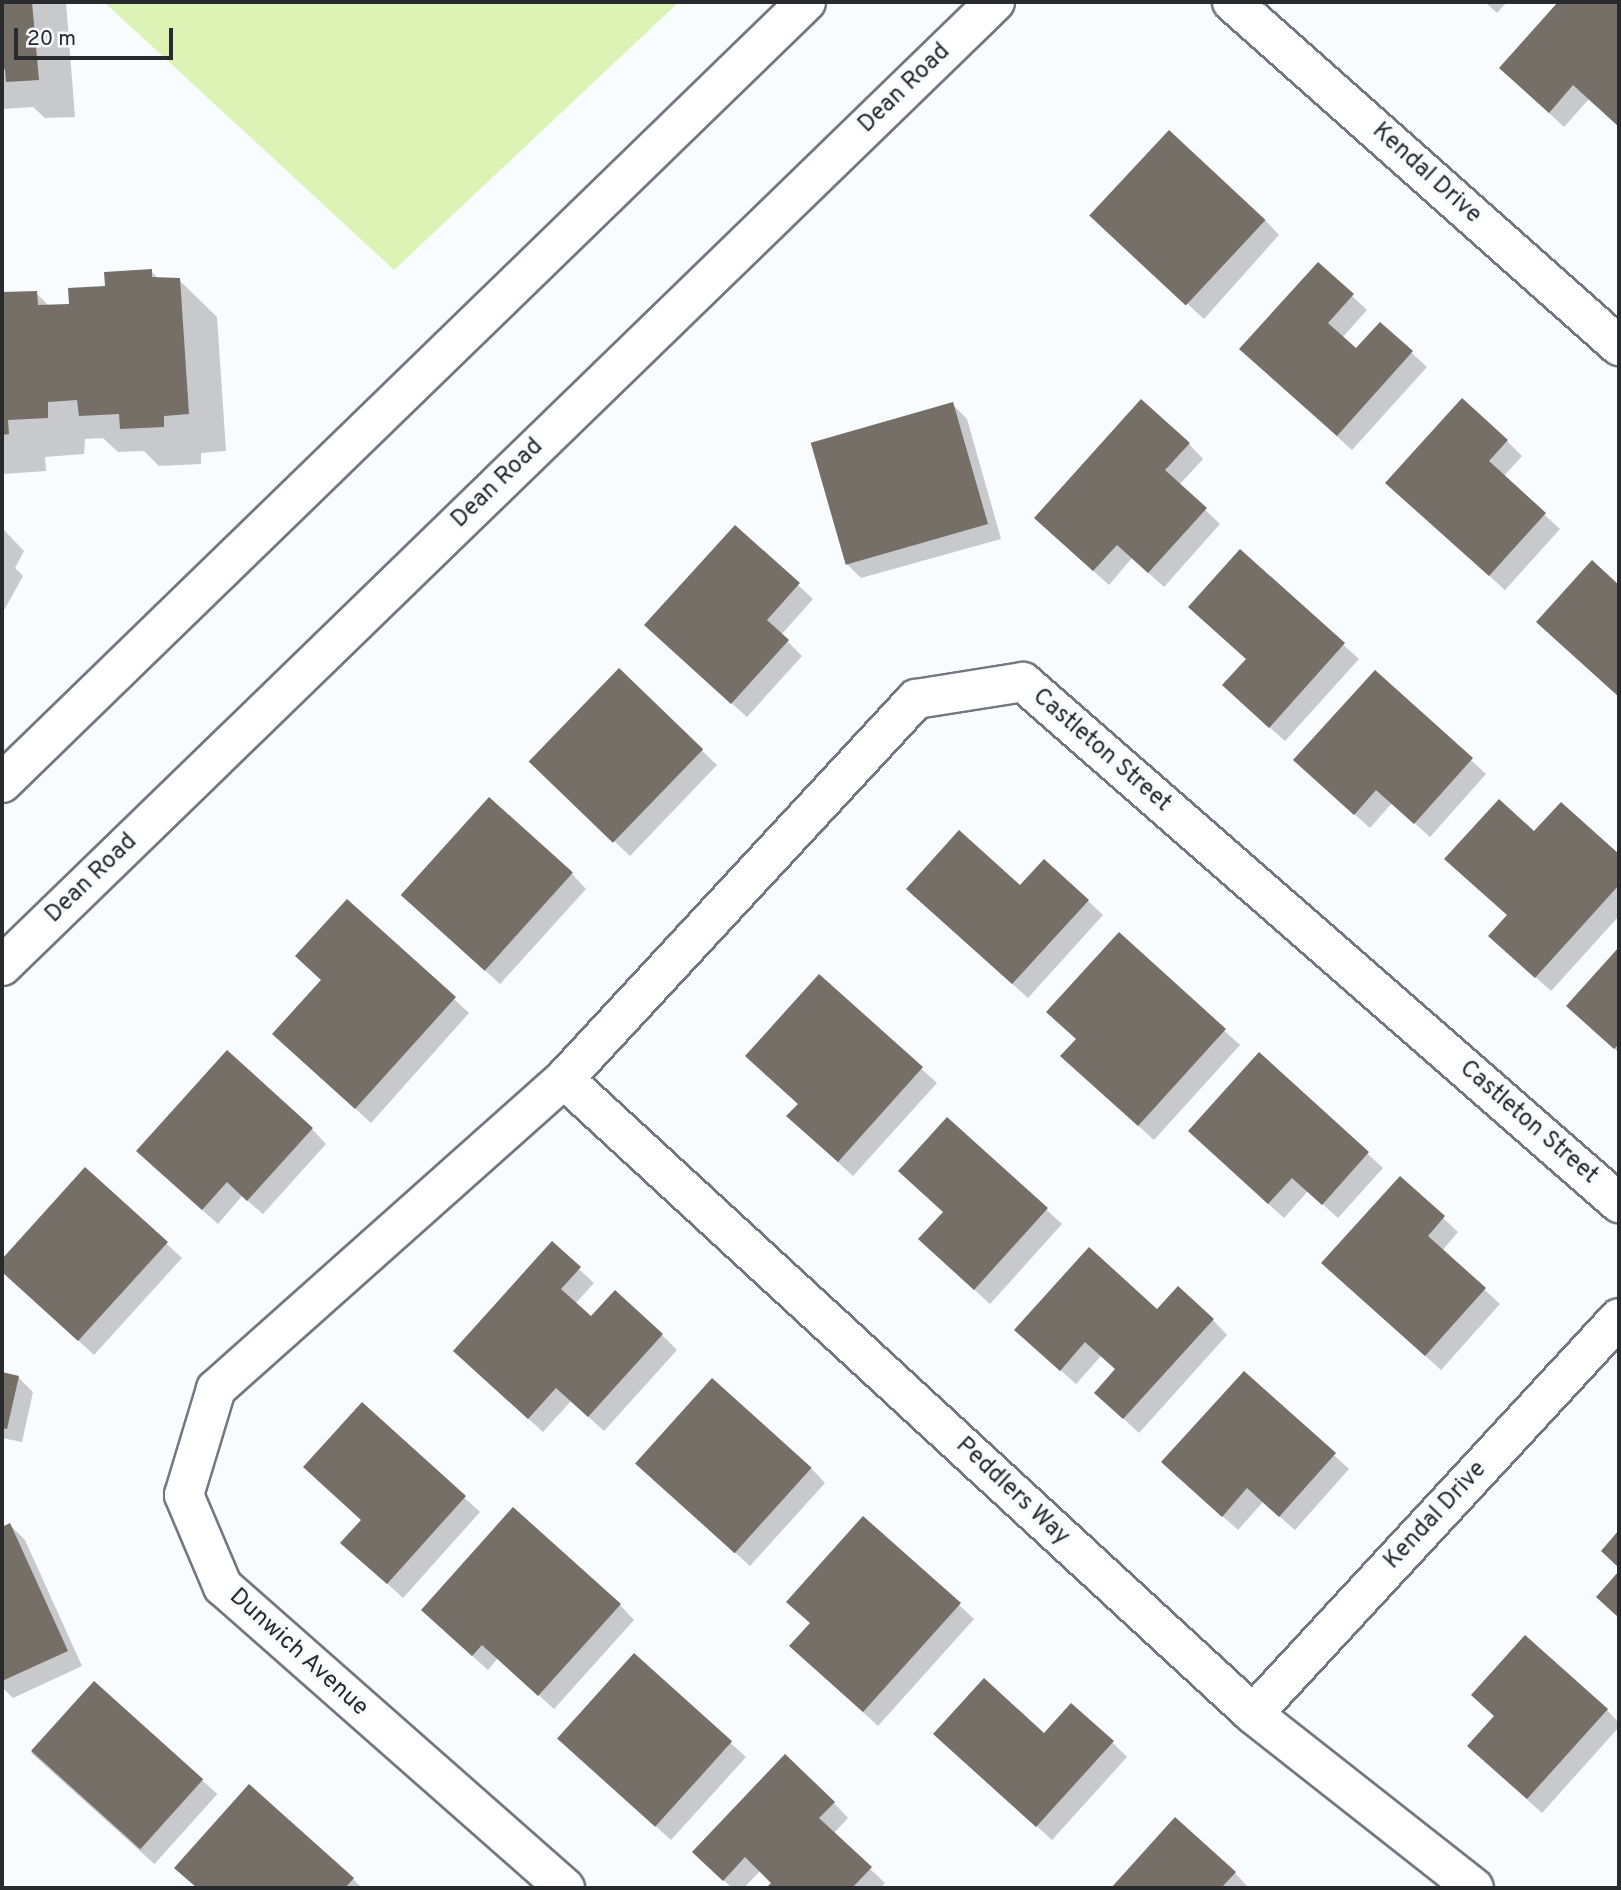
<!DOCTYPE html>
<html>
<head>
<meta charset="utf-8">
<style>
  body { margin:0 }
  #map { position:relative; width:1621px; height:1890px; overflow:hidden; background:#f9fcff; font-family:Overpass,sans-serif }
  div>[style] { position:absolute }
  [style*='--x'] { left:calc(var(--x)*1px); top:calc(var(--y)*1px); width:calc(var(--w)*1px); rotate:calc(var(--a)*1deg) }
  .green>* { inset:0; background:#ddf3b5 }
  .shadow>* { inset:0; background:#0003; transform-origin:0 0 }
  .building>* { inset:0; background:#756f68; transform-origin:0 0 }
  .roads { filter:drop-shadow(2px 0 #72787f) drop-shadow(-2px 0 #72787f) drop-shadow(0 2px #72787f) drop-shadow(0 -2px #72787f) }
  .street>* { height:38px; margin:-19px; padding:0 19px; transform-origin:19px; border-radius:19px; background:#fff }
  .secondary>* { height:38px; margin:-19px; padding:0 19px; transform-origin:19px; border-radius:19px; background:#fff }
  span { translate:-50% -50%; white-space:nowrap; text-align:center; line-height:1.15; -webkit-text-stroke:7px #f9fcff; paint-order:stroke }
  .street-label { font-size:24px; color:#282a2d }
  .frame { position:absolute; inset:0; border:4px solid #282a2d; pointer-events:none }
  .scale { position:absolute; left:14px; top:28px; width:159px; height:32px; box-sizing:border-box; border:4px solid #282a2d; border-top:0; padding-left:9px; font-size:21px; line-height:24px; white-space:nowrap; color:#282a2d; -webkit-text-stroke:5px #f9fcff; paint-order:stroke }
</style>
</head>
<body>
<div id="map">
  <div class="green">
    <i style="clip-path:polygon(104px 2px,679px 2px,394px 270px)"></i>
  </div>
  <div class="shadow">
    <i style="clip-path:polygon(2px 2px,66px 2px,75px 117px,45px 118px,33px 107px,2px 109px)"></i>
    <i style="clip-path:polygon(1485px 2px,1507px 2px,1497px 13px)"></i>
    <i style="clip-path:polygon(1561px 2px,1613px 2px,1619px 7px,1619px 126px,1589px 99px,1564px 127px,1501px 68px)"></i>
    <i style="clip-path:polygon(1265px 220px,1279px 235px,1204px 319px,1108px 231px)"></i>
    <i style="clip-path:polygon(1318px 264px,1367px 310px,1342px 338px,1356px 350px,1380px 324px,1427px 367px,1352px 450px,1257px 364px)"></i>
    <i style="clip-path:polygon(151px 271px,159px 279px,179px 280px,217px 317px,226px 451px,201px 453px,201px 464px,159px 466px,144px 451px,118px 452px,103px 438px,85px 439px,84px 454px,45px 457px,46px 471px,3px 474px,2px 290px,5px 293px,36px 293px,50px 307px,71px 306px)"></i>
    <i style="clip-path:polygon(952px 404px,967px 419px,1001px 539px,861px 578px,846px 563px)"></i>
    <i style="clip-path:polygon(1507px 441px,1522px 456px,1503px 477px,1560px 529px,1505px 590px,1402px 497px)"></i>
    <i style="clip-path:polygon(1189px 444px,1203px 459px,1179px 485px,1220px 524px,1164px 587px,1132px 558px,1109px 585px,1051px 533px)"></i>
    <i style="clip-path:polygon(735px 527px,813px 599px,781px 635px,802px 656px,747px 717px,661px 640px)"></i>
    <i style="clip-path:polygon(2px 528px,24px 551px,15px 568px,23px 576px,3px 612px)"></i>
    <i style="clip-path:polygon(1240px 551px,1359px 659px,1285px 741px,1239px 700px,1247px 660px)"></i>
    <i style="clip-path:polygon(1592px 562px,1619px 587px,1619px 696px,1553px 637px)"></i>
    <i style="clip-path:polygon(619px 671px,717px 765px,630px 856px,547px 777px)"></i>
    <i style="clip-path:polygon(1375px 672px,1486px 774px,1430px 837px,1392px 803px,1370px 828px,1311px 775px)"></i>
    <i style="clip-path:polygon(1561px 804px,1619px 857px,1619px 916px,1551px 991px,1505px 950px,1508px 916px,1535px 833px)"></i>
    <i style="clip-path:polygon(572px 874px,586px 889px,500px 984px,418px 910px)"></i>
    <i style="clip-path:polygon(1020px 887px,1088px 901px,1103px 915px,1028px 998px,923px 903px)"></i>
    <i style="clip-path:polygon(1119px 935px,1240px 1045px,1154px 1140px,1078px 1071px,1078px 1040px)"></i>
    <i style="clip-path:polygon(1619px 949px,1619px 1053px,1569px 1006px)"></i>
    <i style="clip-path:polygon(819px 976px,937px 1083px,853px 1176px,804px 1131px,799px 1104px)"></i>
    <i style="clip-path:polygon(323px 981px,454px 999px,469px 1013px,371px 1123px,289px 1048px)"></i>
    <i style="clip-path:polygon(1259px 1055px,1383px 1168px,1338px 1218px,1308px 1191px,1284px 1218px,1205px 1146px)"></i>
    <i style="clip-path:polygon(947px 1119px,1062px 1224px,990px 1304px,935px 1254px,944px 1212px)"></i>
    <i style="clip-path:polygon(312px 1129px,326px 1144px,263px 1214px,242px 1196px,218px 1224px,153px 1166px)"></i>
    <i style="clip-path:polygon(85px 1169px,182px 1258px,94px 1355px,2px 1270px,2px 1262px)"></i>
    <i style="clip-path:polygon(1400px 1178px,1458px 1232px,1442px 1251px,1500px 1304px,1441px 1370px,1338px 1277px)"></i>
    <i style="clip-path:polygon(552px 1244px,594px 1283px,575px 1304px,592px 1319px,662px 1335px,677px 1350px,604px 1431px,571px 1401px,543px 1432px,470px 1366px)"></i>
    <i style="clip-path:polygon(1157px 1312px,1213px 1320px,1227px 1335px,1139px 1433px,1111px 1407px,1117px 1370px,1101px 1356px,1076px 1384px,1031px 1344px)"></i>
    <i style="clip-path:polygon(1244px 1373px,1349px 1469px,1295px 1530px,1263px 1502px,1238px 1530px,1179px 1477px)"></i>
    <i style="clip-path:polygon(2px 1374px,18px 1377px,33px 1392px,22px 1442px,2px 1438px)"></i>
    <i style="clip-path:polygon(362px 1404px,480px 1512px,403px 1598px,358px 1557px,363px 1520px)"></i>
    <i style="clip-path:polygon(811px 1468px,825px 1483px,750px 1566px,652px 1478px)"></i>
    <i style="clip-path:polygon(10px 1525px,25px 1540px,82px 1666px,13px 1698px,2px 1687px,2px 1529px)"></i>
    <i style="clip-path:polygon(620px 1605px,634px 1620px,554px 1709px,498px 1658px,488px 1670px,438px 1625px)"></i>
    <i style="clip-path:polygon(959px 1605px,974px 1619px,878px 1726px,807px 1661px)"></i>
    <i style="clip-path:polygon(634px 1655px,746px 1757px,671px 1840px,574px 1753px)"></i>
    <i style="left:94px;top:1683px;width:166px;height:94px;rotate:42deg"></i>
    <i style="clip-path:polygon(1607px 1710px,1619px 1723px,1619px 1727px,1542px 1813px,1484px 1761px)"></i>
    <i style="clip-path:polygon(1112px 1742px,1127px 1757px,1052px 1840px,951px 1749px)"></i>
    <i style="clip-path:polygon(250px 1786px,353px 1879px,362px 1888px,198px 1888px,177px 1868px)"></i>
    <i style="clip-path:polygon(834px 1803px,848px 1818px,833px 1834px,885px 1883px,880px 1888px,768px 1888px,773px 1883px,760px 1871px,744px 1888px,732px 1888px,710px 1867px)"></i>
    <i style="clip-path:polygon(1175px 1819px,1235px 1873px,1249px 1888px,1113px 1888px)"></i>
  </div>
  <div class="building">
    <i style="clip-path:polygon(2px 2px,32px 2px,39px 80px,6px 82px,5px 69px,2px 70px)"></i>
    <i style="clip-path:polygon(1558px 2px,1616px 2px,1619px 5px,1619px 127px,1573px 85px,1549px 113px,1499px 68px)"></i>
    <i style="left:1169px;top:130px;width:132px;height:117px;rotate:43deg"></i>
    <i style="clip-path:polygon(1318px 262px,1354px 294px,1328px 323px,1356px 348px,1380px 322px,1413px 351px,1337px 436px,1239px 349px)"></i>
    <i style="clip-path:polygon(152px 269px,152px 277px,180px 278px,189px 414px,164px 416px,164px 427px,120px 429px,119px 414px,79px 416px,77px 400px,48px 402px,48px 418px,8px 420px,9px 434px,2px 435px,2px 292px,37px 291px,38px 305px,69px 304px,68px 288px,105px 286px,104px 272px)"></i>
    <i style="clip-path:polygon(1462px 398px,1508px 440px,1489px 461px,1546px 513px,1489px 576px,1385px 483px)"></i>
    <i style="clip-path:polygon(1141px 399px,1190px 443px,1165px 470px,1207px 508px,1148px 573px,1117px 545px,1093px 571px,1034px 518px)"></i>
    <i style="left:953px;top:402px;width:127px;height:148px;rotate:74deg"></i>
    <i style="clip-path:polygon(735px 525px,800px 583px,767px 620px,789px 640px,731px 704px,644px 625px)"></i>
    <i style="clip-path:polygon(1240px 549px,1345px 643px,1269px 728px,1222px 685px,1246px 659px,1188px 607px)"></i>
    <i style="clip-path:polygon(1592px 560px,1619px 585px,1619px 697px,1536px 622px)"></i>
    <i style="left:619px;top:668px;width:117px;height:130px;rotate:44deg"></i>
    <i style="clip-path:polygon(1375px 670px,1473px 758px,1414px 824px,1376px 790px,1354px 815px,1293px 760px)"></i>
    <i style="left:489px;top:797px;width:113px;height:132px;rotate:42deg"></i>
    <i style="clip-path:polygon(1499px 799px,1534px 831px,1561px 802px,1619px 854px,1619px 885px,1535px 978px,1488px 936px,1507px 915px,1444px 859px)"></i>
    <i style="clip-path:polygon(959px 830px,1020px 885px,1044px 859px,1089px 900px,1012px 984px,906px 889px)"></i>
    <i style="clip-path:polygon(347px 899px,456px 997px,355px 1109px,272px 1034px,321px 980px,295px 956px)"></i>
    <i style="clip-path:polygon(1119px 932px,1226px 1029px,1138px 1126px,1060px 1056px,1076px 1039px,1046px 1012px)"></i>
    <i style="clip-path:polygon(1619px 947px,1619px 1044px,1614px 1049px,1566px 1006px)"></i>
    <i style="clip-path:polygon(819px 974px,923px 1067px,838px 1162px,786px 1116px,798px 1104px,745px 1056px)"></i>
    <i style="clip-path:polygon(227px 1050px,313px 1128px,247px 1201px,227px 1182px,202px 1210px,136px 1151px)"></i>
    <i style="clip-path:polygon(1259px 1052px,1369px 1152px,1322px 1205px,1292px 1178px,1268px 1204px,1188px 1131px)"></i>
    <i style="clip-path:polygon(947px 1117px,1048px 1208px,974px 1290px,918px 1239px,943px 1212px,898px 1171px)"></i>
    <i style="clip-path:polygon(85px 1167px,168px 1242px,78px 1341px,2px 1272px,2px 1259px)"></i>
    <i style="clip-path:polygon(1400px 1176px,1445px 1216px,1428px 1236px,1486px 1288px,1425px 1356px,1321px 1263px)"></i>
    <i style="clip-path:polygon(552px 1241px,581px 1267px,561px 1289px,591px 1316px,615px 1290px,663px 1334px,588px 1417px,556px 1388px,528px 1419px,453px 1351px)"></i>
    <i style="clip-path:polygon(1089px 1247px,1157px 1309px,1178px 1286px,1214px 1319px,1123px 1419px,1094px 1393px,1115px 1369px,1085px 1342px,1060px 1371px,1014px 1330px)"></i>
    <i style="clip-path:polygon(1244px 1371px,1336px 1453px,1279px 1517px,1247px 1488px,1222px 1517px,1161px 1462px)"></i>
    <i style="clip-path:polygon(2px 1372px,19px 1376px,7px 1429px,2px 1428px)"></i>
    <i style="left:712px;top:1378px;width:134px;height:115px;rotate:42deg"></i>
    <i style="clip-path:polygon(362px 1402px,466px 1496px,387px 1584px,340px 1543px,361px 1520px,303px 1467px)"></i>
    <i style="clip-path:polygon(513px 1507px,621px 1604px,538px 1696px,482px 1645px,472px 1656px,421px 1610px)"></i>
    <i style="clip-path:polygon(863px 1516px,961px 1603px,863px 1712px,789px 1646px,810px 1623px,786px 1602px)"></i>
    <i style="clip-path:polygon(10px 1523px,68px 1651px,2px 1681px,2px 1527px)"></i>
    <i style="clip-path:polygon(1619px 1530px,1619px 1568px,1601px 1551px)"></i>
    <i style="clip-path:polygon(1619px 1571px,1619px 1618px,1596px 1597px)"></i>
    <i style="clip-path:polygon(1525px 1635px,1608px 1709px,1527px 1799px,1467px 1746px,1494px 1716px,1471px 1695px)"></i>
    <i style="left:634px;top:1653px;width:132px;height:115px;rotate:42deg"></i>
    <i style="clip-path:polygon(984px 1678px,1044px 1733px,1071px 1703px,1114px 1741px,1036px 1827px,933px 1734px)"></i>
    <i style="left:94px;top:1681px;width:147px;height:94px;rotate:42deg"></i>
    <i style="clip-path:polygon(785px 1754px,835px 1802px,819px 1818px,872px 1867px,852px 1888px,766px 1888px,771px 1883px,745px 1857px,723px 1881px,692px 1852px)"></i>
    <i style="clip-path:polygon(249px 1784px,354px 1878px,345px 1888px,197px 1888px,174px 1868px)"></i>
    <i style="clip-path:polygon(1175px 1817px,1236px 1872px,1221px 1888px,1111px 1888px)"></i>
  </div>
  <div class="roads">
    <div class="street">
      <i style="--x:1232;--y:2;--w:518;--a:41.63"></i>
      <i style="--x:564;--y:1079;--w:937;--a:42.66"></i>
      <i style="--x:1253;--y:1714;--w:281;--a:38.2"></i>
      <i style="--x:1253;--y:1714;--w:539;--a:-47.25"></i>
      <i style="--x:565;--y:1888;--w:456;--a:-138.6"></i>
      <i style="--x:223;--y:1587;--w:100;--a:-113"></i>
      <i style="--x:184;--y:1495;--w:111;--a:-73.2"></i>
      <i style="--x:216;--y:1389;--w:466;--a:-41.7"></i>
      <i style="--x:564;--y:1079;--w:518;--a:-47.19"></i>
      <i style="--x:916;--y:699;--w:108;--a:-9"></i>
      <i style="--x:1023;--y:682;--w:792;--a:41.16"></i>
    </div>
    <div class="secondary">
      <i style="--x:2;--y:783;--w:1121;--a:-44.17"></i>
      <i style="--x:2;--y:966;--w:1384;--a:-44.15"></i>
    </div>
  </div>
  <div class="street-label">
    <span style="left:905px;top:89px;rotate:-44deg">Dean Road</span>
    <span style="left:1426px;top:174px;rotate:42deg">Kendal Drive</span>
    <span style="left:498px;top:484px;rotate:-44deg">Dean Road</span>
    <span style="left:1101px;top:751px;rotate:41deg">Castleton Street</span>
    <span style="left:92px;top:879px;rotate:-44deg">Dean Road</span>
    <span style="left:1528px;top:1123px;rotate:41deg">Castleton Street</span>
    <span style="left:1012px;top:1492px;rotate:43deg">Peddlers Way</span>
    <span style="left:1436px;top:1516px;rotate:-47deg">Kendal Drive</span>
    <span style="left:298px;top:1653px;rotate:42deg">Dunwich Avenue</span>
  </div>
  <div class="frame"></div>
  <div class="scale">20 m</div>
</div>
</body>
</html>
